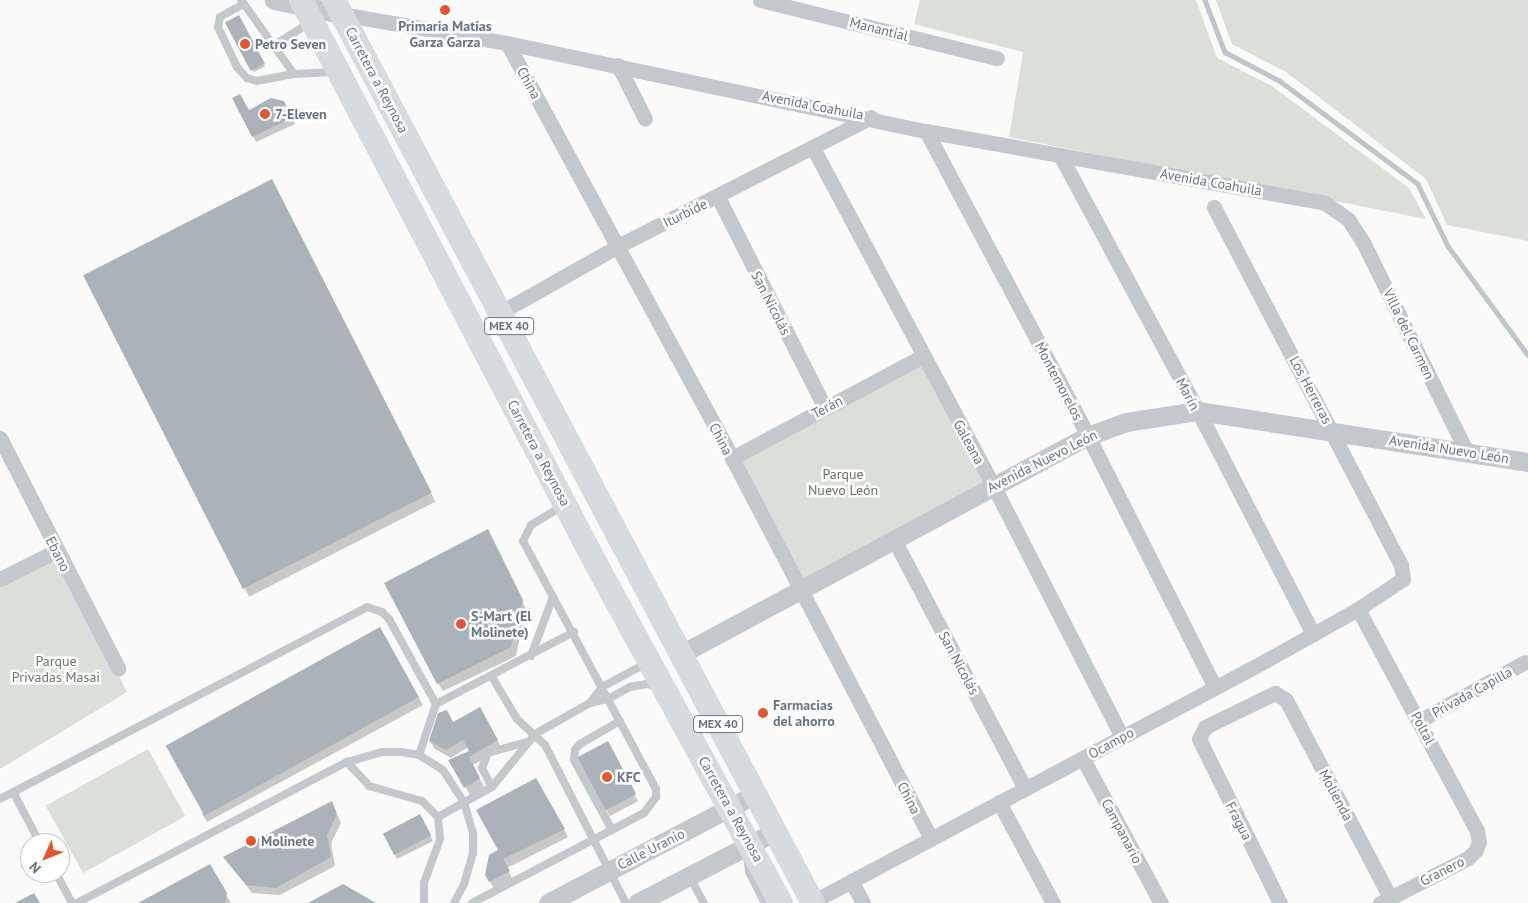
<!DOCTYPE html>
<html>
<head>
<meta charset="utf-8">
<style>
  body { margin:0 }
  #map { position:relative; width:1528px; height:903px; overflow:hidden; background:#fafaf8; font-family:"PT Sans",sans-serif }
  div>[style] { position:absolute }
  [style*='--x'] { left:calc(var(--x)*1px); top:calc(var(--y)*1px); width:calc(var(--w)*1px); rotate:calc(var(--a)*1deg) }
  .green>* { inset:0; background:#dadfd7; transform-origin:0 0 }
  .shadow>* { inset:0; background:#0003; transform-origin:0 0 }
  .stream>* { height:4.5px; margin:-2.25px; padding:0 2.25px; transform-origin:2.25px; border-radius:2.25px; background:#bbc7cb }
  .building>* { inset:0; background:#aab3b9; transform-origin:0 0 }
  .service>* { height:8px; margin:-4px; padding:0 4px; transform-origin:4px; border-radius:4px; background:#c3c8cc }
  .minor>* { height:15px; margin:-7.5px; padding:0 7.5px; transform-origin:7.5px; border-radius:7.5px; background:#c3c8cc }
  .tertiary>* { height:19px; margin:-9.5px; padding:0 9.5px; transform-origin:9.5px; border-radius:9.5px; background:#c3c8cc }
  .primary>* { height:24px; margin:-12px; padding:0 12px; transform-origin:12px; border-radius:12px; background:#d6dbdf }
  .dots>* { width:14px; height:14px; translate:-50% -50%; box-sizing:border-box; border:2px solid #fff; border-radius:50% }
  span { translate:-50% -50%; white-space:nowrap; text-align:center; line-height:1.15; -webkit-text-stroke:5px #fff; paint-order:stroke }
  .shield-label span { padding:1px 4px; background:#fff; border:1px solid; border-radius:4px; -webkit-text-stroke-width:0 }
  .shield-label { font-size:12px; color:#657683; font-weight:700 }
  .poi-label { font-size:14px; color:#657683; font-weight:700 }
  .left { translate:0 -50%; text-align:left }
  .street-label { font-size:14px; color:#657683 }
  .park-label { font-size:14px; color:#687a64 }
  .north { position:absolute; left:20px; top:833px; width:50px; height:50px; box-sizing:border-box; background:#fff; border:1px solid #c1c8cd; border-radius:50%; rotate:226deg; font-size:14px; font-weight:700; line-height:20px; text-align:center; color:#657683 }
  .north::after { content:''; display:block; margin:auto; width:18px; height:22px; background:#e4572e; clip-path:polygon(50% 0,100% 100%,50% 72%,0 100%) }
</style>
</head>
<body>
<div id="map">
  <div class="green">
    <i style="clip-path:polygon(920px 0,1196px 0,1217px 58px,1272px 86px,1409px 188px,1426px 219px,1009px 137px,1023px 52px,914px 24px)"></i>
    <i style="clip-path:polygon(1216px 0,1528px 0,1528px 241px,1447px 225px,1426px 179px,1286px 72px,1232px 44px)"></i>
    <i style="left:921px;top:357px;width:147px;height:214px;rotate:61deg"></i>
    <i style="clip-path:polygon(56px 551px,127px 692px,0 769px,0 579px)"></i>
    <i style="left:148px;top:749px;width:77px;height:117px;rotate:61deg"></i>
  </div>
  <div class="shadow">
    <i style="left:238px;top:17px;width:56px;height:13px;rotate:61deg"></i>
    <i style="clip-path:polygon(234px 99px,249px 112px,283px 102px,295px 124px,256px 142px)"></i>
    <i style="left:276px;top:189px;width:351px;height:209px;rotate:63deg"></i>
    <i style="clip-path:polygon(492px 539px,526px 609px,516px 656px,443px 691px,438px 683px)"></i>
    <i style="clip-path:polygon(380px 628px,423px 705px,207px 822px,202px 814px)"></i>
    <i style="clip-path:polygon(480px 709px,502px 749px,473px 765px,484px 787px,470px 795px,450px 760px,470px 751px,468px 747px,451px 758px,435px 749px,430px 741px)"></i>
    <i style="left:607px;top:743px;width:66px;height:32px;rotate:62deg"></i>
    <i style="clip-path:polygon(536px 780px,568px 837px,507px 868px,513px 880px,495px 890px,486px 875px)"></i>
    <i style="clip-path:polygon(332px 803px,341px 823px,331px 843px,335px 866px,280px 895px,252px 893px,225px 858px)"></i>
    <i style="clip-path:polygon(423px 822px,433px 841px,397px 859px,384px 833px)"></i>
    <i style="clip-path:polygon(209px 866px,231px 903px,141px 903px)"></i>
  </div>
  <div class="stream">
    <i style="--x:1205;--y:0;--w:56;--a:69"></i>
    <i style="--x:1225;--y:52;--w:62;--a:27.8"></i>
    <i style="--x:1280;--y:81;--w:172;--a:36.7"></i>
    <i style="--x:1418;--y:184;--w:69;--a:64.2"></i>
    <i style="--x:1448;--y:246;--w:135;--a:53.7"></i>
  </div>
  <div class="building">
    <i style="left:239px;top:15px;width:55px;height:16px;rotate:62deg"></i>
    <i style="clip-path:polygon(240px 94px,249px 110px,271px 98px,284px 101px,292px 118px,252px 137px,232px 98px)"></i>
    <i style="left:272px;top:179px;width:352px;height:212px;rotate:63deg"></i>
    <i style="clip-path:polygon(488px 529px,523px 600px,511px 647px,437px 684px,384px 583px)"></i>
    <i style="left:380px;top:627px;width:80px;height:245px;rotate:61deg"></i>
    <i style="clip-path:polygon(480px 707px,498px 740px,469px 757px,480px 778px,464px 788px,448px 760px,469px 751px,463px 740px,446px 750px,429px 741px,438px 713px,447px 710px,453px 722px)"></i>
    <i style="left:608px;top:741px;width:60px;height:35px;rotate:62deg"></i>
    <i style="clip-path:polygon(536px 778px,565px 829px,503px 859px,510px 871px,489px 882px,485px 875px,489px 855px,498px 850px,476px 810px)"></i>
    <i style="clip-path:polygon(332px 801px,337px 814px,327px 835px,331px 857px,276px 888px,246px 885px,223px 857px)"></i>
    <i style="left:420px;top:814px;width:24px;height:42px;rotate:62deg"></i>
    <i style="clip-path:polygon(210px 864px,227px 893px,225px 903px,138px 903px)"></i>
    <i style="clip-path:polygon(343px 884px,376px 903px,308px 903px)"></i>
    <i style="clip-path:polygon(34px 893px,40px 903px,15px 903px)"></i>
  </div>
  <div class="service">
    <i style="--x:241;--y:0;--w:5;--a:53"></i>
    <i style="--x:244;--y:4;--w:27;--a:152"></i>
    <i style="--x:220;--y:17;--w:10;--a:101"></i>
    <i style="--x:218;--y:27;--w:44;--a:64.6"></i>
    <i style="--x:237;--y:67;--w:15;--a:48"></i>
    <i style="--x:247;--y:78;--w:10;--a:17"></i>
    <i style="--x:257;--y:81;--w:38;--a:-11"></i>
    <i style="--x:294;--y:74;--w:40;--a:-2.9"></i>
    <i style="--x:244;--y:4;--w:86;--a:54.5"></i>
    <i style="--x:273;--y:46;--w:45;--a:-32.3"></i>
    <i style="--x:531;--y:656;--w:63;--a:-69.6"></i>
    <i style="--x:492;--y:677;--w:49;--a:59.2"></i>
    <i style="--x:517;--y:719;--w:38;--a:43"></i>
    <i style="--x:545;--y:745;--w:178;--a:62.9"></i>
    <i style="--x:590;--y:703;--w:20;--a:-53"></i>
    <i style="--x:602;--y:687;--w:51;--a:-28.1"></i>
    <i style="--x:436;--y:704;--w:156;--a:-27.6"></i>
    <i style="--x:347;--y:762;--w:33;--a:47"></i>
    <i style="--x:369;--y:786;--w:55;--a:15.8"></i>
    <i style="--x:422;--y:801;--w:23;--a:45"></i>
    <i style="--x:438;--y:817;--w:22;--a:85"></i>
    <i style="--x:440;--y:839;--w:47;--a:110"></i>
    <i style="--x:424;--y:883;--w:20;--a:90"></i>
    <i style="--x:492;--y:787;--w:21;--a:-118"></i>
    <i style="--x:482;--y:768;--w:16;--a:-68"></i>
    <i style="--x:488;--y:753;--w:40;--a:-16"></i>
    <i style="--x:13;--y:792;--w:58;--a:62.1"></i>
    <i style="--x:0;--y:799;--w:414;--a:-27.6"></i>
    <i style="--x:367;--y:607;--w:16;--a:18"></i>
    <i style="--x:382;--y:612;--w:10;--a:45"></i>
    <i style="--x:389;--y:619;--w:97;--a:61.1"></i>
    <i style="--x:436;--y:704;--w:54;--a:108.4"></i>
    <i style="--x:438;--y:817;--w:62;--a:-29.1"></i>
    <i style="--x:492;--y:787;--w:68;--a:-50.9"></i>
    <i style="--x:535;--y:734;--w:63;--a:-29.4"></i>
    <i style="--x:590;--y:703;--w:18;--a:-13"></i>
    <i style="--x:608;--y:699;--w:25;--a:-29"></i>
    <i style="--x:630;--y:687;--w:17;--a:-10"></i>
    <i style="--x:647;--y:684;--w:10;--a:11"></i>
    <i style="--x:612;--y:830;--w:80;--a:-118.5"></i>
    <i style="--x:574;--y:760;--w:10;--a:-84"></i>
    <i style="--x:575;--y:750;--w:8;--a:-50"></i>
    <i style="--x:580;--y:744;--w:46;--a:-29.9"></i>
    <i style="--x:747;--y:857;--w:15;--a:82"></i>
    <i style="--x:749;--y:872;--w:35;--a:63"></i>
    <i style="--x:56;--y:873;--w:34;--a:62"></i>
    <i style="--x:689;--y:876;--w:31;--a:61"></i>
    <i style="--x:77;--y:903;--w:305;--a:-27.6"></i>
    <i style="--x:347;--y:762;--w:36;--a:-16"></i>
    <i style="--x:382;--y:752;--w:19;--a:0"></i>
    <i style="--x:401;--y:752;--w:18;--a:9"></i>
    <i style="--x:419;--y:755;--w:28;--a:32"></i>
    <i style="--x:443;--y:770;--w:38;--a:57"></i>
    <i style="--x:464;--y:802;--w:33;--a:74"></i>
    <i style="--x:473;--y:834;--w:19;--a:90"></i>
    <i style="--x:473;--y:853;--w:32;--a:106"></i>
    <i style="--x:464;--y:884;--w:21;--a:118"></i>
    <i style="--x:472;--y:903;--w:194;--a:-27.6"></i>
    <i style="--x:644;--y:813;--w:20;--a:-53"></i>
    <i style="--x:656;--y:797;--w:8;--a:-90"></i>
    <i style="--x:656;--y:789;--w:281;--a:-118.2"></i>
    <i style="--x:523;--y:541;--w:18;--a:-63"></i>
    <i style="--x:531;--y:525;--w:37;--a:-31"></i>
  </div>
  <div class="minor">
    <i style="--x:760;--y:0;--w:244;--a:13.8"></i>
    <i style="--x:341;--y:14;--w:169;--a:9.9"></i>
    <i style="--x:507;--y:43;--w:428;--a:11.9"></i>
    <i style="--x:926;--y:131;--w:405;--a:10.2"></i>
    <i style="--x:1325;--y:203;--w:28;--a:35"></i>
    <i style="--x:1348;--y:219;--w:27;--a:57"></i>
    <i style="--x:1363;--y:242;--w:234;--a:63.7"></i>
    <i style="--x:507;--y:43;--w:472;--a:61.5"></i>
    <i style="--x:732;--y:458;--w:429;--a:62.4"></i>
    <i style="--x:618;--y:65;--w:60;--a:63.4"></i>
    <i style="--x:926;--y:131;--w:345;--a:62"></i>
    <i style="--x:1088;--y:436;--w:281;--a:63.2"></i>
    <i style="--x:813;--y:148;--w:382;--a:61.9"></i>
    <i style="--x:993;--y:485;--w:283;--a:62.9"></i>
    <i style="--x:1060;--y:155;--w:291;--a:61.7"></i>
    <i style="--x:1198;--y:411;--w:251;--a:62.7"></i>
    <i style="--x:718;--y:197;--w:237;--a:63.1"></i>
    <i style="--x:501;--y:312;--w:134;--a:-29.4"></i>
    <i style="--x:618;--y:246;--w:284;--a:-27"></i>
    <i style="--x:0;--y:438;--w:259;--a:62.8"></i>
    <i style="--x:732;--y:458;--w:214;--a:-28.1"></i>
    <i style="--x:893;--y:538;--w:283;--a:62.2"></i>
    <i style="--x:0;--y:579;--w:63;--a:-26.6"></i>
    <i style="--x:1358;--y:609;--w:252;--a:61.8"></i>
    <i style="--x:1477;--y:831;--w:11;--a:80"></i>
    <i style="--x:1479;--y:842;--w:9;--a:111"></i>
    <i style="--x:1476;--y:850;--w:11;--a:135"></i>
    <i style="--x:1468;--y:858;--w:99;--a:152.9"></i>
    <i style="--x:1419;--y:721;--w:121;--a:-29.1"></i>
    <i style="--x:1083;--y:759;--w:164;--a:61.6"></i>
    <i style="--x:999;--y:802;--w:115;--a:61.9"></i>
    <i style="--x:851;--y:881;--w:25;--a:61"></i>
    <i style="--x:812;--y:902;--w:513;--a:-28.01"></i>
    <i style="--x:1265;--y:661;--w:107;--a:-29.2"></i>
    <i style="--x:1358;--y:609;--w:54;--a:-33.7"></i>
    <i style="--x:1403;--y:579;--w:14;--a:-98"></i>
    <i style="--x:1401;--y:565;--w:404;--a:-117.6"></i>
    <i style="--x:1280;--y:903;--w:183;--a:-116.3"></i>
    <i style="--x:1199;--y:739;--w:13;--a:-63"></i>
    <i style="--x:1205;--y:727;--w:78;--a:-25.9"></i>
    <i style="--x:1275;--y:693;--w:13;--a:32"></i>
    <i style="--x:1286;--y:700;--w:223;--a:62.2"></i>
  </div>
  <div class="tertiary">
    <i style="--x:274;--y:0;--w:68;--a:11.8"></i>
    <i style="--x:681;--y:654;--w:462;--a:-28.2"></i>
    <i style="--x:1088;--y:436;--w:40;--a:-20.2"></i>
    <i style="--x:1126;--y:422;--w:73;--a:-8.7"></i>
    <i style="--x:1198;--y:411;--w:334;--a:8.8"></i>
    <i style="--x:548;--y:903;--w:233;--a:-27.7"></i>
    <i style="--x:637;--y:903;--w:154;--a:-27.4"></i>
  </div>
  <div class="primary">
    <i style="--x:301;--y:0;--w:634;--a:62.38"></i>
    <i style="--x:595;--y:562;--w:388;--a:61.4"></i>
    <i style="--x:334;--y:0;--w:1022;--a:62.06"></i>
  </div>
  <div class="dots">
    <i style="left:445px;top:10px;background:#e4572e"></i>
    <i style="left:245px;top:44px;background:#e4572e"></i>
    <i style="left:265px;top:114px;background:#e4572e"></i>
    <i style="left:461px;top:624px;background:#e4572e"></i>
    <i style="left:763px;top:713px;background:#e4572e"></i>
    <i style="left:607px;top:777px;background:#e4572e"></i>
    <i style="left:251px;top:841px;background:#e4572e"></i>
  </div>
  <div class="shield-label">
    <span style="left:509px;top:326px">MEX 40</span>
    <span style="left:718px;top:724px">MEX 40</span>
  </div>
  <div class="poi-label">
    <span style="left:445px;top:34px">Primaria Matías<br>Garza Garza</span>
    <span class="left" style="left:255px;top:44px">Petro Seven</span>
    <span class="left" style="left:275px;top:114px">7-Eleven</span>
    <span class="left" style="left:471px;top:624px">S-Mart (El<br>Molinete)</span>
    <span class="left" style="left:773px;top:713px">Farmacias<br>del ahorro</span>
    <span class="left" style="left:617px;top:777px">KFC</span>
    <span class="left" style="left:261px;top:841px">Molinete</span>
  </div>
  <div class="street-label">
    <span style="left:879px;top:29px;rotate:14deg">Manantial</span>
    <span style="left:377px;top:80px;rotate:62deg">Carretera a Reynosa</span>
    <span style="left:529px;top:83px;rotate:61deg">China</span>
    <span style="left:813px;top:105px;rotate:11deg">Avenida Coahuila</span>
    <span style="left:1211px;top:182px;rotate:10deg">Avenida Coahuila</span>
    <span style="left:685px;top:213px;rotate:-26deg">Iturbide</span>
    <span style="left:771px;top:303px;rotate:63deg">San Nicolás</span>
    <span style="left:1409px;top:334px;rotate:64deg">Villa del Carmen</span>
    <span style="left:1059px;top:381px;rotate:62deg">Montemorelos</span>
    <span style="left:1311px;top:390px;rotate:62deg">Los Herreras</span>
    <span style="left:1188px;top:394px;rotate:62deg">Marín</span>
    <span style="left:827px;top:407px;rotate:-28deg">Terán</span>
    <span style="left:721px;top:439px;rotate:62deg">China</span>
    <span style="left:969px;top:442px;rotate:61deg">Galeana</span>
    <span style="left:1449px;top:449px;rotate:9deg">Avenida Nuevo León</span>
    <span style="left:539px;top:453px;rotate:62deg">Carretera a Reynosa</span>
    <span style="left:1042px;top:461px;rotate:-27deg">Avenida Nuevo León</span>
    <span style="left:58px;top:554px;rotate:63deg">Ebano</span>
    <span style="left:959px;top:663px;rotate:62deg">San Nicolás</span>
    <span style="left:1472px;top:692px;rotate:-29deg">Privada Capilla</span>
    <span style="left:1423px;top:728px;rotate:62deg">Poltal</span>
    <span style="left:1111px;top:743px;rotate:-29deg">Ocampo</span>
    <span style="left:1336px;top:795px;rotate:62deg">Molienda</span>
    <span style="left:909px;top:798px;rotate:62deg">China</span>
    <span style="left:731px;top:809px;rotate:61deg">Carretera a Reynosa</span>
    <span style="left:1239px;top:821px;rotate:63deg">Fragua</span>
    <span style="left:1122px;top:831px;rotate:62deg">Campanario</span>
    <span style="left:651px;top:849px;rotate:-27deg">Calle Uranio</span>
    <span style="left:1442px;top:871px;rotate:-27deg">Granero</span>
  </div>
  <div class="park-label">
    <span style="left:843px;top:482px">Parque<br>Nuevo León</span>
    <span style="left:56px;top:669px">Parque<br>Privadas Masai</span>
  </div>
  <div class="north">N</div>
</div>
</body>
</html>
